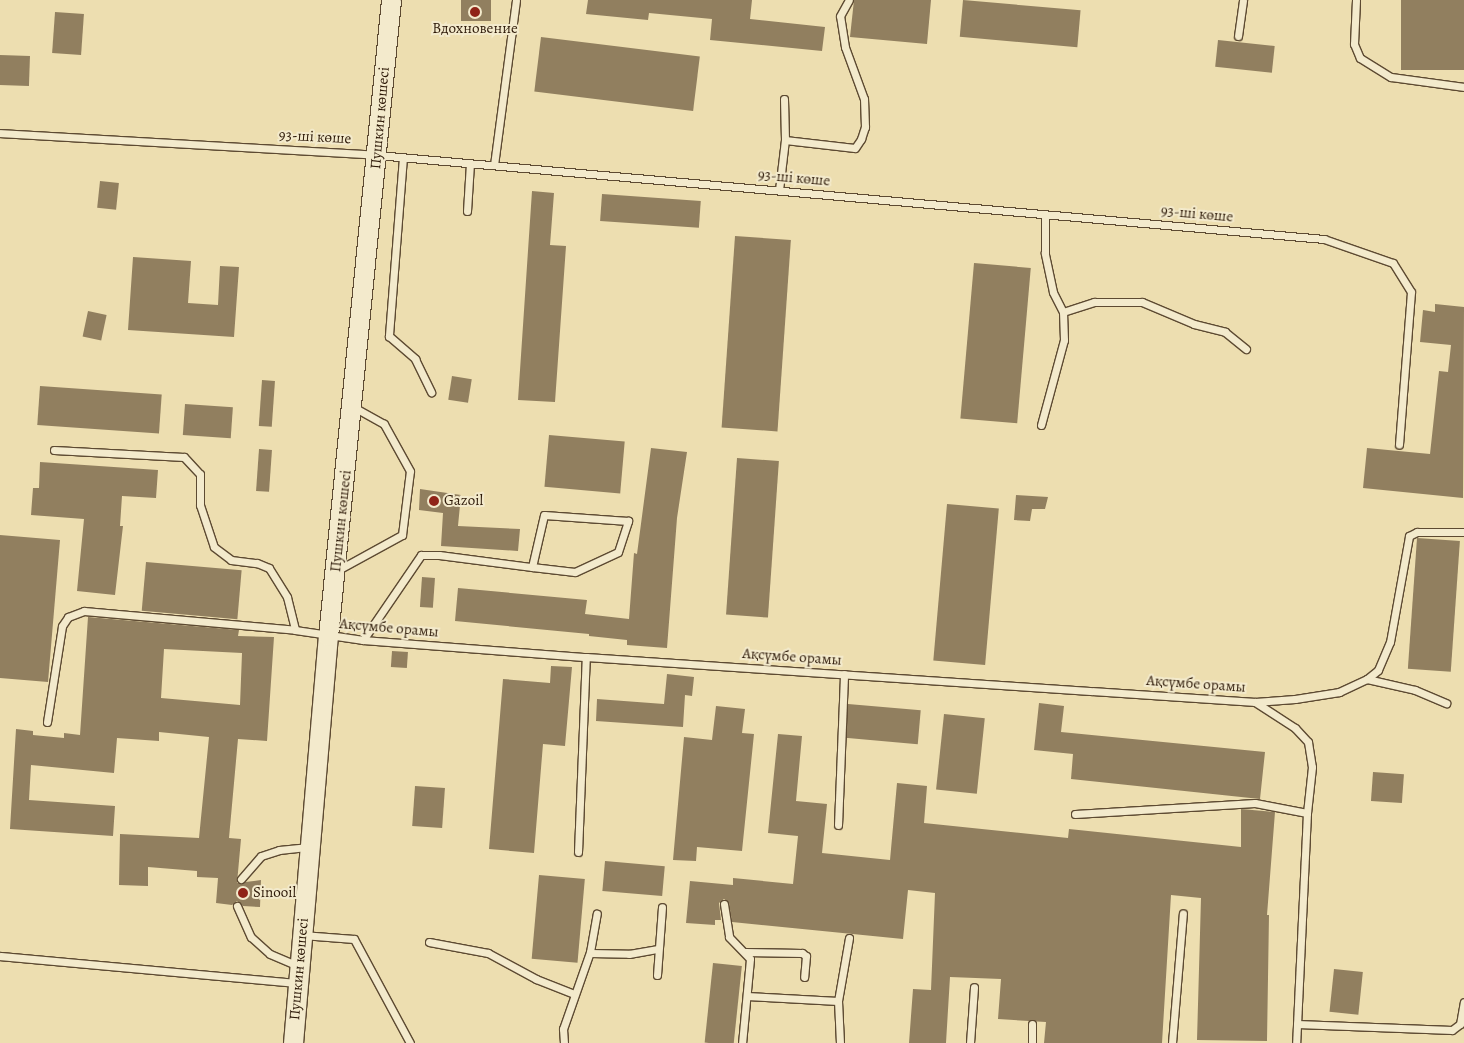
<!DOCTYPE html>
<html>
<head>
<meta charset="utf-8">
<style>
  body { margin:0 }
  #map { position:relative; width:1464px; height:1043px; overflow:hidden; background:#eddeb0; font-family:Alegreya,serif }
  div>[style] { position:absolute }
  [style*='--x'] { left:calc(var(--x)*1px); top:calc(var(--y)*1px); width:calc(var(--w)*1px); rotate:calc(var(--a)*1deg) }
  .building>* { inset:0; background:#917f5f; transform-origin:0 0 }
  .roads { filter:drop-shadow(1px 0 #5d4a32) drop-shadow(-1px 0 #5d4a32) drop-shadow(0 1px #5d4a32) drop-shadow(0 -1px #5d4a32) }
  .service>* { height:7px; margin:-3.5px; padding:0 3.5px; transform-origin:3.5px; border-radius:3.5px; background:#f3eacc }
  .secondary>* { height:19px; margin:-9.5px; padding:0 9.5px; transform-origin:9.5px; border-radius:9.5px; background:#f3eacc }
  .dots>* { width:14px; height:14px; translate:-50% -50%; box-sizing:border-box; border:2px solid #f3eacc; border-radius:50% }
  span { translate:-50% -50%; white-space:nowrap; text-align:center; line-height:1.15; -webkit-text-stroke:4px #f3eacc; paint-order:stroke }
  .poi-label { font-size:15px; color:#2d1908 }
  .left { translate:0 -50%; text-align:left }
  .street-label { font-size:15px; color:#2d1908 }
</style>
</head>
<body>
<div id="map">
  <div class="building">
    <i style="left:461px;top:0;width:30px;height:21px"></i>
    <i style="clip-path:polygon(588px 0,752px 0,750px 19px,825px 27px,822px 51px,710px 40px,712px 19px,649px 13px,648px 20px,586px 14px)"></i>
    <i style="clip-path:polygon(854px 0,931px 0,927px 44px,850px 37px)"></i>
    <i style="left:963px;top:0;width:118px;height:37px;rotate:5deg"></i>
    <i style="left:1401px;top:0;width:63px;height:70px"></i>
    <i style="left:55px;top:12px;width:29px;height:41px;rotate:4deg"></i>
    <i style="left:541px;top:37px;width:160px;height:55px;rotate:7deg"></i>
    <i style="left:1218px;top:40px;width:57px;height:27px;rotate:6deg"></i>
    <i style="left:0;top:55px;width:30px;height:30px;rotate:2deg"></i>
    <i style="left:100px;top:181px;width:19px;height:27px;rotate:6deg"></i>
    <i style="clip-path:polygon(532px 191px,554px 193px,550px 245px,566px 246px,555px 402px,518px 400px)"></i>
    <i style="left:602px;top:194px;width:99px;height:27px;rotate:4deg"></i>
    <i style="left:735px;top:236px;width:56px;height:192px;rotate:4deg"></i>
    <i style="clip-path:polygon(133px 257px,191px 261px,188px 303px,218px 305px,220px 266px,239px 267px,234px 337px,128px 330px)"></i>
    <i style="left:974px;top:263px;width:57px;height:156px;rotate:5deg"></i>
    <i style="clip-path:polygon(1435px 304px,1464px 307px,1463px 498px,1363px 488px,1367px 448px,1430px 454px,1439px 371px,1448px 372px,1451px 345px,1420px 342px,1423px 310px,1435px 312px)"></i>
    <i style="left:88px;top:311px;width:19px;height:26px;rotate:12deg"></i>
    <i style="left:452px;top:376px;width:20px;height:24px;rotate:9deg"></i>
    <i style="left:262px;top:380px;width:13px;height:46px;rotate:4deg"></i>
    <i style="left:40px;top:386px;width:122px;height:39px;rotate:4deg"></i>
    <i style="left:185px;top:404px;width:48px;height:31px;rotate:4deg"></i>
    <i style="left:549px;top:435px;width:76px;height:52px;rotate:5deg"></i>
    <i style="clip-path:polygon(651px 448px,687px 452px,677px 518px,667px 648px,627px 645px,627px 640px,589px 636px,589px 634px,455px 621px,458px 588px,587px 600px,585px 614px,629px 619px,634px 553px,637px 554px)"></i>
    <i style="left:259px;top:449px;width:13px;height:42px;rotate:4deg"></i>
    <i style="left:737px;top:458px;width:42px;height:157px;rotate:4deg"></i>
    <i style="clip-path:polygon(40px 462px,158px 470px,156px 498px,122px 496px,120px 526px,123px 526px,115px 595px,77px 591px,84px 519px,31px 515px,33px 488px,39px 488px)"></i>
    <i style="clip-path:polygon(420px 489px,461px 495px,458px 526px,520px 529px,518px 551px,441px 546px,443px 513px,419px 510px)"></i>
    <i style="clip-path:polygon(1016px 495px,1048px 497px,1045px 509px,1032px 509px,1030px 521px,1014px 520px)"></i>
    <i style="left:947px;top:504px;width:52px;height:157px;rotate:5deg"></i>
    <i style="clip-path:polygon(0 535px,60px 540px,48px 682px,0 678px)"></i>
    <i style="left:1417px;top:538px;width:43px;height:131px;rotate:4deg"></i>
    <i style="left:146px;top:562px;width:96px;height:49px;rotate:5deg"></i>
    <i style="left:422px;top:577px;width:13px;height:30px;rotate:4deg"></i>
    <i style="clip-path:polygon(evenodd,88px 617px,239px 630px,238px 636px,274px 637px,267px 741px,238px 739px,229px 838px,241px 839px,237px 883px,261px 880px,260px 907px,243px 906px,237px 901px,232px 905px,216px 903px,218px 878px,197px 877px,197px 871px,148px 867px,148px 886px,119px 885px,120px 834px,199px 838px,209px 737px,159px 732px,159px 741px,117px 738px,114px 773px,31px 765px,29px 800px,115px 806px,113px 836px,10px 829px,16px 729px,33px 731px,33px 735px,64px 738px,64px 733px,80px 735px,88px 617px,164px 649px,242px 653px,240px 705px,161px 698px,164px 649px)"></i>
    <i style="left:392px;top:651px;width:16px;height:16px;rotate:4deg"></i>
    <i style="clip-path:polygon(551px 666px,572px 667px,565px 746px,543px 744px,534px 853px,489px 849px,503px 679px,550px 683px)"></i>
    <i style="clip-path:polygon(667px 674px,694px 677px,692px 696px,685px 695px,683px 727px,596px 721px,597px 699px,664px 704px)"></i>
    <i style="clip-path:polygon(1039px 703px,1064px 706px,1061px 732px,1265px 752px,1260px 799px,1071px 779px,1073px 754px,1034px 750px)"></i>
    <i style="left:848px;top:704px;width:73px;height:34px;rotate:5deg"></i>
    <i style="clip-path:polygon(716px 706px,745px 709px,742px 733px,754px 734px,742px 851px,697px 847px,696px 861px,673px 860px,684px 737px,712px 740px)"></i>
    <i style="left:944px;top:714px;width:41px;height:76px;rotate:6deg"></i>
    <i style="clip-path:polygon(778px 734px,802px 736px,796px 801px,827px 804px,822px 853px,890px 860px,897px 783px,927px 786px,924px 823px,1068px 838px,1069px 829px,1241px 847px,1241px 809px,1275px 812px,1267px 915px,1269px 915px,1267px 1041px,1197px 1040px,1201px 898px,1171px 895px,1162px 1043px,1044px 1043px,1046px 1022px,998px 1019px,1001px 979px,950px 977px,946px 1043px,909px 1043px,913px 989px,931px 990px,935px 893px,908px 890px,903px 939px,732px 922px,729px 903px,724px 899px,719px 903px,721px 920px,715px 920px,715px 925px,686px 923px,690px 881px,733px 885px,733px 878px,793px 884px,798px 836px,768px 833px)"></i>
    <i style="left:1373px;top:772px;width:31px;height:29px;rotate:4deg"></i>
    <i style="left:415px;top:786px;width:30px;height:40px;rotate:4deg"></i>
    <i style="left:605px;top:861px;width:60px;height:30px;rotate:5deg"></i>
    <i style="left:539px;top:875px;width:46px;height:84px;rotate:5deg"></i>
    <i style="left:713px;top:963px;width:29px;height:80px;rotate:6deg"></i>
    <i style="left:1334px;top:969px;width:29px;height:43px;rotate:6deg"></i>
  </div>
  <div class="roads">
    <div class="service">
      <i style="--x:1356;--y:0;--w:44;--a:92.6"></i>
      <i style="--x:1354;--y:44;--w:15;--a:67"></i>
      <i style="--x:1360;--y:58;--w:36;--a:32"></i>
      <i style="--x:1391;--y:77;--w:74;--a:7.8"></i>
      <i style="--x:1238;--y:36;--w:36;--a:-82"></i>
      <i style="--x:784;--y:99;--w:41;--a:88.6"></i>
      <i style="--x:785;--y:140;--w:70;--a:6.5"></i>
      <i style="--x:855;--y:148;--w:11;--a:-56"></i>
      <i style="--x:861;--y:139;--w:13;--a:-72"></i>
      <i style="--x:865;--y:127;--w:28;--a:-92"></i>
      <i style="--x:864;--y:99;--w:55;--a:-110.1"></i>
      <i style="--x:845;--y:47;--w:31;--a:-99"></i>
      <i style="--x:840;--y:16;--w:18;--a:-61"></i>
      <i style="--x:0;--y:133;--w:378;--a:3.3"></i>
      <i style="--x:377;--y:155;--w:951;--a:5.07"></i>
      <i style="--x:1324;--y:239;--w:73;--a:19.2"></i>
      <i style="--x:1393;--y:263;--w:34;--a:58"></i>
      <i style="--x:1411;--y:292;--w:153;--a:94.5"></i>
      <i style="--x:403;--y:157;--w:180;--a:94.5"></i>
      <i style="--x:389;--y:336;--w:35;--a:41"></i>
      <i style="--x:415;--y:359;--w:37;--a:64"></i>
      <i style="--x:494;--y:165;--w:166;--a:-82.4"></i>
      <i style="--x:779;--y:190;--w:50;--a:-83.2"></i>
      <i style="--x:467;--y:211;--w:48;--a:-86.4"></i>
      <i style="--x:1063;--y:312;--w:33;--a:-18"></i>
      <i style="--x:1094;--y:302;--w:48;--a:0"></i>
      <i style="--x:1142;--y:302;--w:56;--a:22.9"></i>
      <i style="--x:1194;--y:324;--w:32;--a:14"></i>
      <i style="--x:1225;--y:332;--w:27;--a:39"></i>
      <i style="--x:1041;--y:425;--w:88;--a:-74.9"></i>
      <i style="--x:1064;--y:340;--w:28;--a:-92"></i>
      <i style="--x:1063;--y:312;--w:22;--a:-117"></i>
      <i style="--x:1053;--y:292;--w:40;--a:-102"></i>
      <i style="--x:1045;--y:253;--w:39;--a:-90"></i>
      <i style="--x:54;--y:450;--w:130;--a:3.1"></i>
      <i style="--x:184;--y:457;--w:23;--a:47"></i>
      <i style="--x:200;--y:474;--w:31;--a:90"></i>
      <i style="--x:200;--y:505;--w:44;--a:71.6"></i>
      <i style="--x:214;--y:547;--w:21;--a:37"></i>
      <i style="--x:231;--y:560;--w:26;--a:7"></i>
      <i style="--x:257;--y:563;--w:13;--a:23"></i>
      <i style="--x:269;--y:568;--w:34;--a:58"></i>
      <i style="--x:287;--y:597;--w:34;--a:76"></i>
      <i style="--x:338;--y:570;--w:73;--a:-28.7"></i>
      <i style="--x:402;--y:535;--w:64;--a:-82.9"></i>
      <i style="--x:410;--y:471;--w:54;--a:-119"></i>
      <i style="--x:384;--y:424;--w:37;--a:-151"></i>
      <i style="--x:363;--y:640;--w:103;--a:-55.7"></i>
      <i style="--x:421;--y:555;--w:18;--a:0"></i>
      <i style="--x:439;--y:555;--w:94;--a:7.4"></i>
      <i style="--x:532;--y:567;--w:43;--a:6.6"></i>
      <i style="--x:575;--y:572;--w:47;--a:-24.9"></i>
      <i style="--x:618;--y:552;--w:33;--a:-72"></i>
      <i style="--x:628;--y:521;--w:84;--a:-175.9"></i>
      <i style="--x:544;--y:515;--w:53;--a:103"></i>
      <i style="--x:1367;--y:679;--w:49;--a:12.9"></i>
      <i style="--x:1415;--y:690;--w:34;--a:23"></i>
      <i style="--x:1255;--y:702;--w:48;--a:33"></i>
      <i style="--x:1295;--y:728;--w:19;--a:47"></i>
      <i style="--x:1308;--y:742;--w:25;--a:81"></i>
      <i style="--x:1312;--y:767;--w:46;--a:96.2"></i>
      <i style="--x:1307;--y:813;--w:230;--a:92.7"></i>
      <i style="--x:47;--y:722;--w:97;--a:-81.1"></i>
      <i style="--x:62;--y:626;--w:11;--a:-56"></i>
      <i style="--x:68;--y:617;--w:17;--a:-21"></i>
      <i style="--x:84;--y:611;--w:212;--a:5.1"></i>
      <i style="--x:295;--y:630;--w:69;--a:8.4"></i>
      <i style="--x:363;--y:640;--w:224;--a:4.4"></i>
      <i style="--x:586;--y:657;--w:671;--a:3.85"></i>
      <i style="--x:1255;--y:702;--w:40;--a:-4.3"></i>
      <i style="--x:1295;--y:699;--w:45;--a:-9"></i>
      <i style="--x:1339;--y:692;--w:31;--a:-25"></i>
      <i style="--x:1367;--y:679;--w:14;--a:-39"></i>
      <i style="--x:1378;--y:670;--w:30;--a:-67"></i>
      <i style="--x:1390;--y:642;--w:108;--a:-79.8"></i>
      <i style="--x:1409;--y:536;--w:9;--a:-27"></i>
      <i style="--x:1417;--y:532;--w:47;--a:0"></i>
      <i style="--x:1075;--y:814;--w:180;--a:-3.5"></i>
      <i style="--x:1255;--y:803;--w:53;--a:10.9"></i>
      <i style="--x:838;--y:825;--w:151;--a:-87.7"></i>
      <i style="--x:578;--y:852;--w:195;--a:-87.7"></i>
      <i style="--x:241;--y:879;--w:30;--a:-49"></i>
      <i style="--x:261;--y:856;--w:19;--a:-18"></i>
      <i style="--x:279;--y:850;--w:30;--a:-6"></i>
      <i style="--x:724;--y:904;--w:33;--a:81"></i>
      <i style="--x:729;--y:937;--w:30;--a:46"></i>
      <i style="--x:750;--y:959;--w:84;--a:95.4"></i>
      <i style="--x:237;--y:906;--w:34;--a:66"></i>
      <i style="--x:251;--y:937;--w:25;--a:42"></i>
      <i style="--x:270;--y:954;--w:30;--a:23"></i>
      <i style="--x:302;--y:935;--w:52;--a:4.4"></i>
      <i style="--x:354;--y:939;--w:118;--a:61.7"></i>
      <i style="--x:429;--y:942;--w:60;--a:10.6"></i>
      <i style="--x:488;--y:953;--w:55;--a:28.4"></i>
      <i style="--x:536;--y:979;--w:41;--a:21.5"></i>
      <i style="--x:745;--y:952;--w:57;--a:1"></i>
      <i style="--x:802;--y:953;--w:5;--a:37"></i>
      <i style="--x:806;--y:956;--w:21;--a:95"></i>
      <i style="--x:590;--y:953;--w:39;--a:1"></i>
      <i style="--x:629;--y:954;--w:28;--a:-10"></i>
      <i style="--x:0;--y:956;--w:297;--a:5.2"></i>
      <i style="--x:657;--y:975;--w:68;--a:-85.8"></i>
      <i style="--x:747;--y:996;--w:91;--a:3.1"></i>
      <i style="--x:1297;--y:1024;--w:155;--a:2.2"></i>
      <i style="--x:1452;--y:1030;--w:10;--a:-37"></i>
      <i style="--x:1460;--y:1024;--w:22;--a:-80"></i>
      <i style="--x:564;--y:1043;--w:14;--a:-94"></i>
      <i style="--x:563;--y:1029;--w:82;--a:-70.7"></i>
      <i style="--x:590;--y:952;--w:39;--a:-80"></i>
      <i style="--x:840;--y:1043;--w:42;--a:-92.7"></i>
      <i style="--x:838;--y:1001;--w:64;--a:-80.1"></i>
      <i style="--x:970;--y:1043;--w:56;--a:-85.9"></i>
      <i style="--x:1032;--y:1043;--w:19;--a:-90"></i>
      <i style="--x:1172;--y:1043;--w:130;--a:-85.2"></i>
    </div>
    <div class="secondary">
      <i style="--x:293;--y:1043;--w:409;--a:-85.1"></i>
      <i style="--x:328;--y:636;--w:639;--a:-84.34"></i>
    </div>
  </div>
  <div class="dots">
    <i style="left:475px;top:12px;background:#8f2418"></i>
    <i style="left:434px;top:501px;background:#8f2418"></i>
    <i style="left:243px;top:893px;background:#8f2418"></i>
  </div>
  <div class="poi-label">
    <span style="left:475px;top:29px">Вдохновение</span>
    <span class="left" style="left:444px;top:501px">Gazoil</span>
    <span class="left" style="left:253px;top:893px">Sinooil</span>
  </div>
  <div class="street-label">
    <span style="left:380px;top:118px;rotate:-85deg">Пушкин көшесі</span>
    <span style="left:315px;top:137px;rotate:3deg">93-ші көше</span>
    <span style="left:794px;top:178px;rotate:5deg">93-ші көше</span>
    <span style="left:1197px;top:214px;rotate:5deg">93-ші көше</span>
    <span style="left:341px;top:521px;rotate:-84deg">Пушкин көшесі</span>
    <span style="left:389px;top:628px;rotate:5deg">Ақсүмбе орамы</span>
    <span style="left:792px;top:657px;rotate:4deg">Ақсүмбе орамы</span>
    <span style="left:1196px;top:684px;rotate:4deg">Ақсүмбе орамы</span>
    <span style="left:299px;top:969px;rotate:-85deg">Пушкин көшесі</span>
  </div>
</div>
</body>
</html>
